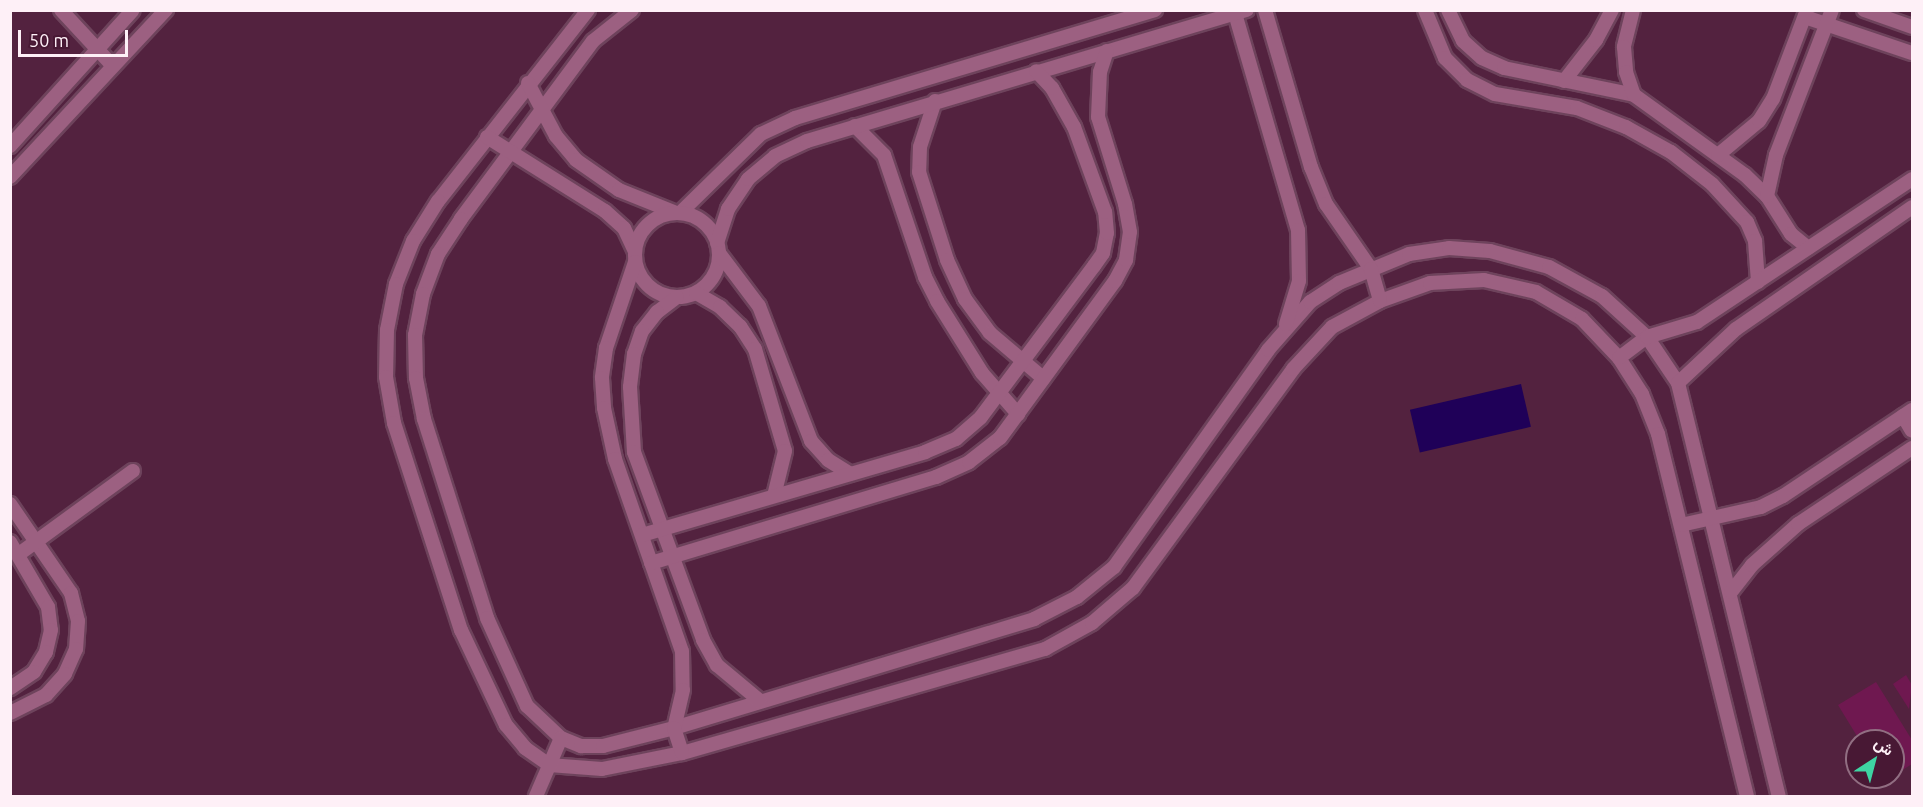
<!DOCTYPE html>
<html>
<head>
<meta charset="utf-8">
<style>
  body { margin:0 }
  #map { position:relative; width:1923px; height:807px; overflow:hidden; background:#53223f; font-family:Ubuntu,Vazirmatn,sans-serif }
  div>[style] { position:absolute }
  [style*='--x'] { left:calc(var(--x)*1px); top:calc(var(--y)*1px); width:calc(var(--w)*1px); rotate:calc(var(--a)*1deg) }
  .green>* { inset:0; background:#6f1850 }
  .water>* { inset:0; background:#1f0058; transform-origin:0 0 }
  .roads { filter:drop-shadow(2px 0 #6e435c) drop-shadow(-2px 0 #6e435c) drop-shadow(0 2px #6e435c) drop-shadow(0 -2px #6e435c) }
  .minor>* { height:14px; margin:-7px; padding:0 7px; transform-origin:7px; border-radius:7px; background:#9c6081 }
  .minor>.ring { margin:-7px; padding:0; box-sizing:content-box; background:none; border:14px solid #9c6081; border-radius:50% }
  span { translate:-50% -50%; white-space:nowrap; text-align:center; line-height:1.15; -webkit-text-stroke:5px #481834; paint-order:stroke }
  .frame { position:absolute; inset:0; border:12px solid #fef0f7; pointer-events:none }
  .north { position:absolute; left:1845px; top:729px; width:60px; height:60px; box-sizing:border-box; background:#481834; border:2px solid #916e82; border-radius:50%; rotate:36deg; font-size:16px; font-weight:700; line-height:24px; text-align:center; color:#fef0f7 }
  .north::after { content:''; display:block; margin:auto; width:21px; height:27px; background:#3ed4a3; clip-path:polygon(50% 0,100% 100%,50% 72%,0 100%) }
  .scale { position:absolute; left:18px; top:30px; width:110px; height:27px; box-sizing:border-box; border:3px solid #fef0f7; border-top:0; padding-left:8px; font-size:18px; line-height:21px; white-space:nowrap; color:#fef0f7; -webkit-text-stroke:4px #481834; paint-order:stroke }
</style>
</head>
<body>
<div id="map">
  <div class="green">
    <i style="clip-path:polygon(1906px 675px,1912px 685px,1909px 709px,1893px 684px)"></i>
    <i style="clip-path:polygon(1876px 682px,1912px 740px,1912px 764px,1893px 776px,1893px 741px,1860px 741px,1838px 705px)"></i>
  </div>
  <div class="water">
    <i style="left:1521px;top:384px;width:44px;height:114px;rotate:77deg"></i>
  </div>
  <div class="roads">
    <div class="minor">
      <i style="--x:61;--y:10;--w:75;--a:47.2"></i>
      <i style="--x:588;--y:10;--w:243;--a:128.1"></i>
      <i style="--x:438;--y:201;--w:47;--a:122"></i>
      <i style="--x:413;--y:241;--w:46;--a:111.6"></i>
      <i style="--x:396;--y:284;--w:47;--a:101.1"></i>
      <i style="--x:387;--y:330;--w:47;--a:91.2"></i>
      <i style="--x:386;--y:377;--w:47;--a:80.1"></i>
      <i style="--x:394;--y:423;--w:218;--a:72.1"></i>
      <i style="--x:461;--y:630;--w:105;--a:64.7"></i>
      <i style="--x:506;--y:725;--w:30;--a:50"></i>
      <i style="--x:525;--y:748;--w:29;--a:35"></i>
      <i style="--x:549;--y:765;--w:53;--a:4.3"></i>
      <i style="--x:602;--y:769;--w:82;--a:-11.3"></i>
      <i style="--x:682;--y:753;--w:378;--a:-16"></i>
      <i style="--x:1045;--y:649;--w:54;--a:-29"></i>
      <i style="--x:1092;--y:623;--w:54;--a:-40.5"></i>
      <i style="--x:1133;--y:588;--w:271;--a:-53.8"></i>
      <i style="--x:1293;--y:369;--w:57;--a:-47.1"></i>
      <i style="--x:1332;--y:327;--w:55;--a:-28.4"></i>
      <i style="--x:1380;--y:301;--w:53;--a:-19.8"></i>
      <i style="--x:1430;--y:283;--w:54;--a:-3.2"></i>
      <i style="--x:1484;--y:280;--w:53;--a:13"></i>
      <i style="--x:1536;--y:292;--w:53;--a:30.4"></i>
      <i style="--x:1582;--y:319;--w:54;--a:46.5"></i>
      <i style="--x:1619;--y:358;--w:43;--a:57.4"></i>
      <i style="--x:1642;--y:394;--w:43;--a:68.2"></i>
      <i style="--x:1658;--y:434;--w:373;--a:76.2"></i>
      <i style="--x:632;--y:10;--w:50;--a:141.5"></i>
      <i style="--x:593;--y:41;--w:222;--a:126.6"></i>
      <i style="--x:461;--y:219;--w:42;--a:123.3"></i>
      <i style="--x:438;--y:254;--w:43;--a:110.6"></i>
      <i style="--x:423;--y:294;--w:42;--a:101"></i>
      <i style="--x:415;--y:335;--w:43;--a:88.7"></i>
      <i style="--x:416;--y:378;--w:42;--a:79"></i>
      <i style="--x:424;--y:419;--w:209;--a:72.4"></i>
      <i style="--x:487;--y:618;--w:97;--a:65.6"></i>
      <i style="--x:527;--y:706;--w:47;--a:43.3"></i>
      <i style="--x:561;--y:738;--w:22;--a:22"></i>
      <i style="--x:581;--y:746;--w:22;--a:0"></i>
      <i style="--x:603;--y:746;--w:73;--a:-14.2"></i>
      <i style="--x:674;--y:728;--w:376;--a:-16.8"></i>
      <i style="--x:1034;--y:619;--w:48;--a:-27.1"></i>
      <i style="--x:1077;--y:597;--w:48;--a:-39"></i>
      <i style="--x:1114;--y:567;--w:266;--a:-54.6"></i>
      <i style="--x:1268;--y:350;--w:64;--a:-48.8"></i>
      <i style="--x:1310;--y:302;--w:35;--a:-33"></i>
      <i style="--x:1339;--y:283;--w:76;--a:-22.5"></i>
      <i style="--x:1409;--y:254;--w:40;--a:-8.5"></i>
      <i style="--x:1449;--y:248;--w:41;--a:4.2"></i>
      <i style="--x:1490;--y:251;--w:61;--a:15.2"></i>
      <i style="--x:1549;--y:267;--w:60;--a:28.7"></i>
      <i style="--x:1602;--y:296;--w:61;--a:42.3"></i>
      <i style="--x:1647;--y:337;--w:55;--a:56"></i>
      <i style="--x:1678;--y:383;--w:425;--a:76.3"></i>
      <i style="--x:1234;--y:10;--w:229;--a:73.8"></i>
      <i style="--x:1298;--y:230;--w:51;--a:88.9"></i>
      <i style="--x:1299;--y:281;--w:45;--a:106.8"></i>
      <i style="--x:1265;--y:10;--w:164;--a:73.7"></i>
      <i style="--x:1311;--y:167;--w:40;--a:68"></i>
      <i style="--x:1326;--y:204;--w:79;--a:55.3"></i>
      <i style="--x:1371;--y:269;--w:33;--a:74"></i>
      <i style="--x:1425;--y:10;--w:52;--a:67.4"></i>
      <i style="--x:1445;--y:58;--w:31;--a:45"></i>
      <i style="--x:1467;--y:80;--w:31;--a:27"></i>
      <i style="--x:1495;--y:94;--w:83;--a:9.7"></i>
      <i style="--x:1577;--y:108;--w:53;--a:21.2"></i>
      <i style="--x:1626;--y:127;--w:51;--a:29.1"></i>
      <i style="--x:1671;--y:152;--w:52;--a:38"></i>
      <i style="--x:1712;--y:184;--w:52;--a:47.4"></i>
      <i style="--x:1747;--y:222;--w:21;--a:67"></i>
      <i style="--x:1755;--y:241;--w:41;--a:85.8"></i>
      <i style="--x:1448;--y:10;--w:34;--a:64"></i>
      <i style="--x:1463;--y:41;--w:25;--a:42"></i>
      <i style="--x:1482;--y:58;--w:24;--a:24"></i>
      <i style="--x:1504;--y:68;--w:133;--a:11.7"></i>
      <i style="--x:1634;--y:95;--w:137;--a:35.8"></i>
      <i style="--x:1745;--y:175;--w:30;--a:44"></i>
      <i style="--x:1767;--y:196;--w:45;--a:57.7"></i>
      <i style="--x:1791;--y:234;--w:22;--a:39"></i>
      <i style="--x:1633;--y:10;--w:38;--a:104"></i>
      <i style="--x:1624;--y:47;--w:25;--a:85"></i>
      <i style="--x:1626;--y:72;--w:24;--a:71"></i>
      <i style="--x:1864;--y:10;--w:51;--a:19.5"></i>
      <i style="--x:1805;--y:17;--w:113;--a:18.6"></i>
      <i style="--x:1564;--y:81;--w:52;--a:-52"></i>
      <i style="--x:1596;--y:40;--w:34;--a:-62"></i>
      <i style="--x:528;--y:83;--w:60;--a:62.2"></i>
      <i style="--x:556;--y:136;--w:31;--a:50"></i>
      <i style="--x:576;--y:160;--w:52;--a:34.9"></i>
      <i style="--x:619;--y:190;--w:59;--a:21.8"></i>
      <i style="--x:935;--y:101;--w:48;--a:108.1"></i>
      <i style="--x:920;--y:147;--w:25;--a:92"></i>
      <i style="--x:919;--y:172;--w:92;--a:72.3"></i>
      <i style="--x:947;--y:260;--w:43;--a:65.2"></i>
      <i style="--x:965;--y:299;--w:42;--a:53.7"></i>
      <i style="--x:990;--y:333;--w:70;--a:40.3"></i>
      <i style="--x:855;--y:126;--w:41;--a:45"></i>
      <i style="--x:884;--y:155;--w:129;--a:71.4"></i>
      <i style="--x:925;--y:277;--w:27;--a:63"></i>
      <i style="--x:937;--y:301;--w:85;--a:58"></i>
      <i style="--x:982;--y:373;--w:55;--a:48.7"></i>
      <i style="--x:487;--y:137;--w:139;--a:32.1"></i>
      <i style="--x:605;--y:211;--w:25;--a:42"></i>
      <i style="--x:624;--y:228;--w:26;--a:65"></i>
      <i style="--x:10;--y:146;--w:183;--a:-47.9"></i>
      <i style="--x:1718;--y:155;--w:53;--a:-39.7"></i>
      <i style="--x:1759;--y:121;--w:26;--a:-58"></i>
      <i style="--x:1773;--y:99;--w:95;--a:-69.1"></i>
      <i style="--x:10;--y:177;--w:229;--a:-47"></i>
      <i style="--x:1767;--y:196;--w:42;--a:-77.6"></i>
      <i style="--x:1776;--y:155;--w:155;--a:-68.9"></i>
      <i style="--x:680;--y:213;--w:113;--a:-44.3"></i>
      <i style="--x:761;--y:134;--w:38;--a:-25"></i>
      <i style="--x:795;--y:118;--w:376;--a:-16.7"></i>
      <i class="ring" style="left:635px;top:213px;width:70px;height:70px"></i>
      <i style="--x:717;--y:243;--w:36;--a:-72"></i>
      <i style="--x:728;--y:209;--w:36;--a:-56"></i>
      <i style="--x:748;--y:179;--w:35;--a:-40"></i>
      <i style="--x:775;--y:156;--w:35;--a:-25"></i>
      <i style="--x:807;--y:141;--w:459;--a:-16.6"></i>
      <i style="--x:719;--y:253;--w:66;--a:53"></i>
      <i style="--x:759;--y:306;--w:145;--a:68.9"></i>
      <i style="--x:811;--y:441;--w:25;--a:48"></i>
      <i style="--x:828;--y:460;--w:26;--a:32"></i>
      <i style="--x:635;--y:262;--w:91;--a:108.6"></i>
      <i style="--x:606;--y:348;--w:30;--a:98"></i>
      <i style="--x:602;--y:378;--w:30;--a:86"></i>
      <i style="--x:604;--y:408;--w:52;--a:77.8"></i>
      <i style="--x:615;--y:459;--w:203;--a:70.8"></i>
      <i style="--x:682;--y:651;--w:39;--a:89"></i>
      <i style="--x:683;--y:690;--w:39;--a:103"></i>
      <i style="--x:674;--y:728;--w:26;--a:72"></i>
      <i style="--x:696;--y:293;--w:28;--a:30"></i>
      <i style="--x:720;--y:307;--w:28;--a:44"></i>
      <i style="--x:740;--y:326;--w:27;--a:57"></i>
      <i style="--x:755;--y:349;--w:106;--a:73.6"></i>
      <i style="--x:785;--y:451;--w:46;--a:103.7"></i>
      <i style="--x:677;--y:297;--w:25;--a:143"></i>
      <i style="--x:657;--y:312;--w:24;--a:128"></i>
      <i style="--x:642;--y:331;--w:24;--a:109"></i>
      <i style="--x:634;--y:354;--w:33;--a:97"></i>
      <i style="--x:630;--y:387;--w:65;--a:86.5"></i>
      <i style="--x:634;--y:452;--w:200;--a:69.8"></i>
      <i style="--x:703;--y:640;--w:29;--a:61"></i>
      <i style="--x:717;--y:665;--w:56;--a:39.9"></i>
      <i style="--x:1619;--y:358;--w:35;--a:-37"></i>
      <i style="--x:1647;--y:337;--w:52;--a:-16.7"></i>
      <i style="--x:1697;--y:322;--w:258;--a:-33.6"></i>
      <i style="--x:1678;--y:383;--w:79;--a:-43"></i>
      <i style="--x:1736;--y:329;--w:214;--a:-34.7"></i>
      <i style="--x:1903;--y:416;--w:17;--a:59"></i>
      <i style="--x:10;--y:504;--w:108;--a:55.6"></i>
      <i style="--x:71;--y:593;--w:29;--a:76"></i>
      <i style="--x:78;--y:621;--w:28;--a:94"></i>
      <i style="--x:76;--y:649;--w:27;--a:114"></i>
      <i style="--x:65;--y:674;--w:28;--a:132"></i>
      <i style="--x:46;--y:695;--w:40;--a:153.4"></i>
      <i style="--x:1681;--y:525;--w:82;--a:-12.7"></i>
      <i style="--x:1761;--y:507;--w:25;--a:-27"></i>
      <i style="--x:1783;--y:496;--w:155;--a:-33.7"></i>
      <i style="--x:642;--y:535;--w:295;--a:-16.3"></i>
      <i style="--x:925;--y:452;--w:34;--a:-23"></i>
      <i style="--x:956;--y:439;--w:33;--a:-41"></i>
      <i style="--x:981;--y:417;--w:189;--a:-53.2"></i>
      <i style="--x:1094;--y:266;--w:16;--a:-55"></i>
      <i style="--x:1103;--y:253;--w:20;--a:-79"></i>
      <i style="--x:1107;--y:233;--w:21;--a:-95"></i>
      <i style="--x:1105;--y:212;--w:90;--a:-110"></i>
      <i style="--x:1074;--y:127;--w:45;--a:-119.4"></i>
      <i style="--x:1052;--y:88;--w:23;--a:-133"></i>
      <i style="--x:10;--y:542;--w:75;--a:59.7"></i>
      <i style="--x:48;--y:607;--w:23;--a:83"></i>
      <i style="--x:51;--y:630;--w:23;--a:103"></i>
      <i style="--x:46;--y:652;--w:23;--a:121"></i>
      <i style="--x:34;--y:672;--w:29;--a:146"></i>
      <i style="--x:19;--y:554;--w:141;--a:-36.1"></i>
      <i style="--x:651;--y:563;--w:298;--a:-16.8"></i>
      <i style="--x:936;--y:477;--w:36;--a:-24"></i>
      <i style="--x:969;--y:462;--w:39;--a:-38"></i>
      <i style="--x:1000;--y:438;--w:195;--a:-53.8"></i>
      <i style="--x:1115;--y:281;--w:24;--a:-62"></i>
      <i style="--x:1126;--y:260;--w:28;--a:-82"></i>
      <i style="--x:1130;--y:232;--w:28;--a:-100"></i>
      <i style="--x:1125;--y:204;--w:91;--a:-107.2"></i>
      <i style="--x:1098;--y:117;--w:45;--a:-87.5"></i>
      <i style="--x:1100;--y:72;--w:22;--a:-72"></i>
      <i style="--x:1731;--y:592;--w:34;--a:-52"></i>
      <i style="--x:1752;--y:565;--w:62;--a:-41.7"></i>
      <i style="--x:1798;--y:524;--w:137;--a:-33.7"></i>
      <i style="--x:536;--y:796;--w:63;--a:-66.7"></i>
    </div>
  </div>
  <div class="frame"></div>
  <div class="north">ش</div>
  <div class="scale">50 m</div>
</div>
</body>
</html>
